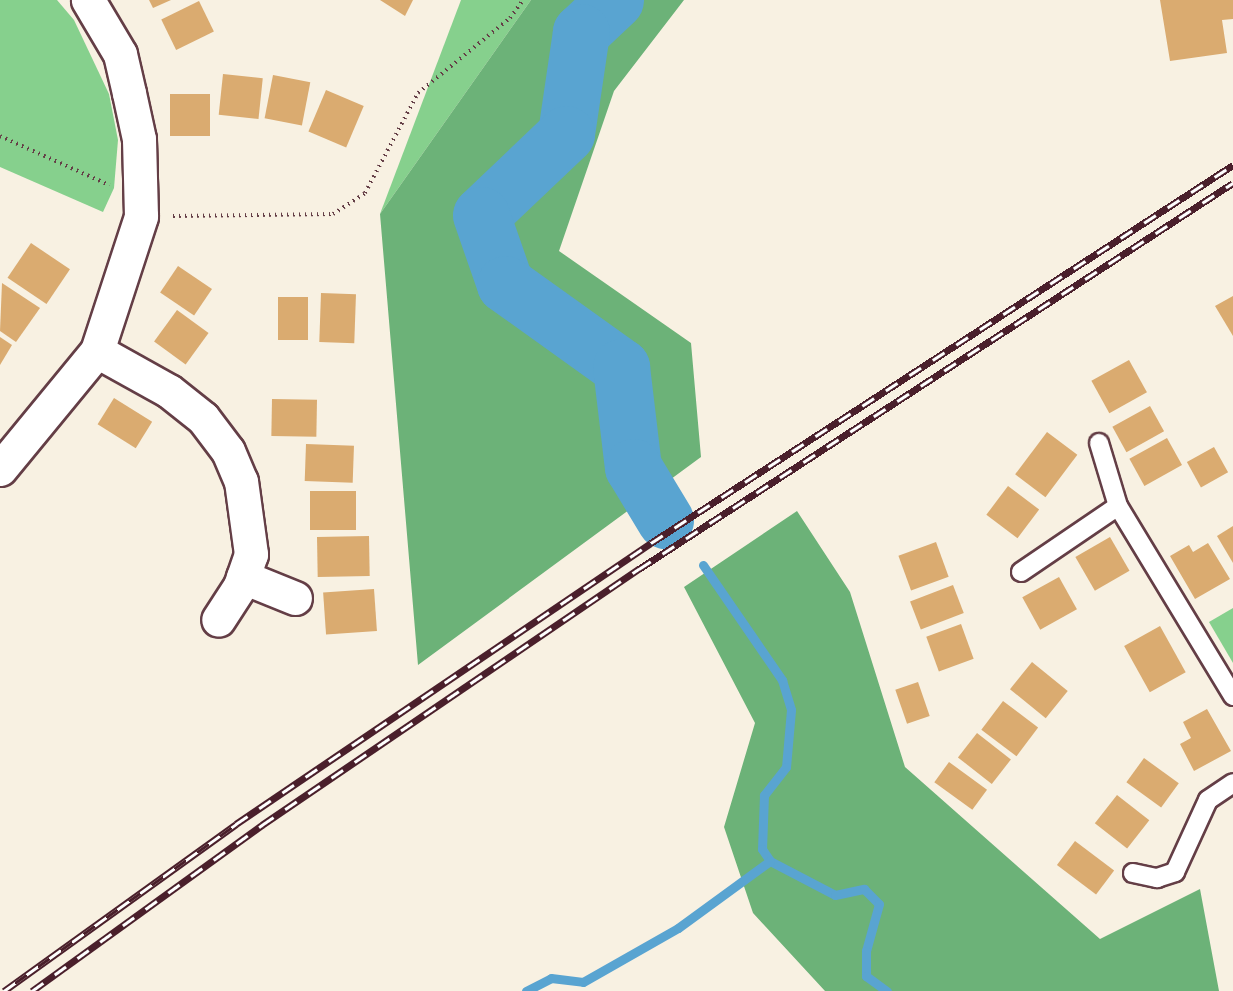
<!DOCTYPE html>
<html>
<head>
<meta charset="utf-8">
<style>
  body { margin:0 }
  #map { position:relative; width:1233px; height:991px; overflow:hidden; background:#f8f1e2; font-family:"Libre Bodoni",serif }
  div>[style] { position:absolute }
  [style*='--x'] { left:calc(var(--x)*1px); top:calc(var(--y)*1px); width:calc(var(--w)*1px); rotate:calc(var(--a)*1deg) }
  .green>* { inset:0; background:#86d08d }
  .forest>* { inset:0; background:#6cb278 }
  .stream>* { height:9px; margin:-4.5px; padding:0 4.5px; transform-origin:4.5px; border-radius:4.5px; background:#59a4d1 }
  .river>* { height:57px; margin:-28.5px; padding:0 28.5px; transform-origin:28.5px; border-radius:28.5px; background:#59a4d1 }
  .building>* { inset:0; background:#daab70; transform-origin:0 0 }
  .path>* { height:4px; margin-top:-2px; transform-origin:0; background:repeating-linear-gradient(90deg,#643e46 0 1.5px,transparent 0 6px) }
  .roads { filter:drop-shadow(2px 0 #643e46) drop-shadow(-2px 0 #643e46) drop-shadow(0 2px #643e46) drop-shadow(0 -2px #643e46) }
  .lane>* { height:18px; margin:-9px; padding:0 9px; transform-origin:9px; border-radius:9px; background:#fff }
  .street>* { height:33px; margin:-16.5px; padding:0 16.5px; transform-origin:16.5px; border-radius:16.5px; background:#fff }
  .rail>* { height:7px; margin-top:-3.5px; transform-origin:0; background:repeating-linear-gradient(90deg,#fff 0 14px,#4a1f2b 0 28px); box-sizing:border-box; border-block:2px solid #4a1f2b }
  span { translate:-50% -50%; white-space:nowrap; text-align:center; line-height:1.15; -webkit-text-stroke:4.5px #fff; paint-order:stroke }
</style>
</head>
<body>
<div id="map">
  <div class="green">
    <i style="clip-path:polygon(0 0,57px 0,74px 20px,109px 94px,118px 140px,114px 188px,103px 212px,0 167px)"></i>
    <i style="clip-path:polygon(461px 0,531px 0,380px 214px)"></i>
    <i style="clip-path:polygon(1233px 608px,1233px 663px,1209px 622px)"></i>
  </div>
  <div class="forest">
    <i style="clip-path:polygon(531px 0,684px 0,614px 91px,559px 251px,691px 343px,701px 457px,418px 665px,380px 214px)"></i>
    <i style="clip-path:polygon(797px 511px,850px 592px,905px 767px,1100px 939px,1200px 889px,1219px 991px,825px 991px,753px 913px,724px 827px,755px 723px,684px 587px)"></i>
  </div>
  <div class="stream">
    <i style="--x:703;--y:565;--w:140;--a:55.5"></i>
    <i style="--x:782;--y:680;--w:31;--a:73"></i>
    <i style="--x:791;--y:710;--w:57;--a:95"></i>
    <i style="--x:786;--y:767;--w:36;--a:128"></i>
    <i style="--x:764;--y:795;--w:54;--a:92.1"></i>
    <i style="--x:762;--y:849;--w:14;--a:56"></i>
    <i style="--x:770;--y:861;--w:73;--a:27.6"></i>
    <i style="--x:835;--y:895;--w:30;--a:-12"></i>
    <i style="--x:864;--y:889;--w:21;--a:45"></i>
    <i style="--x:879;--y:904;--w:49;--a:105.5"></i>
    <i style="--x:866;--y:951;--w:25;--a:90"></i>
    <i style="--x:866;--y:976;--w:26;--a:36"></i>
    <i style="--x:526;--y:991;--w:28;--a:-27"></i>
    <i style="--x:551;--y:978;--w:32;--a:7"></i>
    <i style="--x:583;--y:982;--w:109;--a:-29.6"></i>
    <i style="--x:678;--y:928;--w:114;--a:-36.1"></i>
  </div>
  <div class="river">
    <i style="--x:615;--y:0;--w:47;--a:136.7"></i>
    <i style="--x:581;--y:32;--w:103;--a:98.4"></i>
    <i style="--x:566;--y:134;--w:117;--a:136.4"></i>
    <i style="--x:481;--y:215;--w:73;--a:70.8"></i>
    <i style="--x:505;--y:284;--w:143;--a:35.6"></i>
    <i style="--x:621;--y:367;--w:101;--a:83.2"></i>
    <i style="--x:633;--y:467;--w:62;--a:58.9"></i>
  </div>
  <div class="building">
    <i style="clip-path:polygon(149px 0,171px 0,153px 8px)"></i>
    <i style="clip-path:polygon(380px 0,413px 0,405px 16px)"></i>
    <i style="clip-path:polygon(1160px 0,1233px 0,1233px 19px,1222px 20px,1227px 53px,1170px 61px)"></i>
    <i style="left:199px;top:1px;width:34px;height:42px;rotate:64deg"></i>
    <i style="left:223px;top:74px;width:40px;height:41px;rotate:6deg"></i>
    <i style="left:273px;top:75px;width:38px;height:44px;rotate:11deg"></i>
    <i style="left:326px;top:90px;width:41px;height:45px;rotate:23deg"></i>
    <i style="left:170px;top:94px;width:40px;height:42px"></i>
    <i style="left:31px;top:243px;width:47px;height:42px;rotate:34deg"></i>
    <i style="left:178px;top:266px;width:41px;height:32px;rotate:34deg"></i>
    <i style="clip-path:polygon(2px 283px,40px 308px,16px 342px,0 331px)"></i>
    <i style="left:321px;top:293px;width:35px;height:49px;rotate:2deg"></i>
    <i style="clip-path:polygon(1233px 296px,1233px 336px,1215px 306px)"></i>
    <i style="left:278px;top:297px;width:30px;height:43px"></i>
    <i style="left:177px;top:310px;width:39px;height:39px;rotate:36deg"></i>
    <i style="clip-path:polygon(0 337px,12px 345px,0 365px)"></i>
    <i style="left:1129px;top:360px;width:37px;height:43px;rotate:61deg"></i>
    <i style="left:114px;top:398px;width:45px;height:31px;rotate:32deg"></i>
    <i style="left:272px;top:399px;width:45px;height:37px;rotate:1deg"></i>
    <i style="left:1150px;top:406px;width:29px;height:43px;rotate:61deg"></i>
    <i style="left:1047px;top:432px;width:38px;height:53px;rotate:37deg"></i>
    <i style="left:1167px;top:438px;width:31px;height:43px;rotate:61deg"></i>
    <i style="left:306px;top:444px;width:48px;height:37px;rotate:2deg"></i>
    <i style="left:1214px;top:447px;width:29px;height:31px;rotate:61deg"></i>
    <i style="left:1008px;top:486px;width:39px;height:36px;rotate:37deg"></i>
    <i style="left:356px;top:491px;width:39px;height:46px;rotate:90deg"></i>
    <i style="clip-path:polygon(1233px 526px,1233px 563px,1217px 536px)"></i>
    <i style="left:369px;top:536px;width:40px;height:52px;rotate:89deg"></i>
    <i style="left:1110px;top:537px;width:39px;height:40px;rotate:60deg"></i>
    <i style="left:936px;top:542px;width:37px;height:40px;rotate:70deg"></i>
    <i style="clip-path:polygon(1208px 543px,1230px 579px,1195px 599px,1170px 556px,1189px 545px,1193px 552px)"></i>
    <i style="left:1059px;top:577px;width:37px;height:42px;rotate:61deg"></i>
    <i style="left:953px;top:585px;width:30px;height:46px;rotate:69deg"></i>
    <i style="left:374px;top:589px;width:42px;height:51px;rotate:86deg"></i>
    <i style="left:961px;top:624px;width:37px;height:37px;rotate:70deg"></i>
    <i style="left:1160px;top:626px;width:53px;height:41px;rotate:61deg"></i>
    <i style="left:1032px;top:662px;width:46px;height:35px;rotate:39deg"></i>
    <i style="left:918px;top:682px;width:36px;height:24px;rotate:71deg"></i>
    <i style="left:1003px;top:701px;width:44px;height:36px;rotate:37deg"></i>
    <i style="clip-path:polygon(1207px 709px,1231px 751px,1194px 771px,1180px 744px,1191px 738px,1183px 722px)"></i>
    <i style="left:977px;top:733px;width:43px;height:31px;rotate:38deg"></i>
    <i style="left:1144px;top:758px;width:43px;height:30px;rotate:36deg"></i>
    <i style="left:949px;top:762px;width:47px;height:25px;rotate:36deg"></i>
    <i style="left:1117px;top:795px;width:41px;height:36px;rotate:38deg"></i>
    <i style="left:1075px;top:841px;width:49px;height:30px;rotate:37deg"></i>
  </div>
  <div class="path">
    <i style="--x:0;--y:136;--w:120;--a:24.2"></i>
    <i style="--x:173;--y:216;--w:160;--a:-0.7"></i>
    <i style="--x:333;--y:214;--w:38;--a:-33"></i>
    <i style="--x:365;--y:193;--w:113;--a:-62.1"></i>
    <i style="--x:418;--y:93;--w:119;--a:-39.2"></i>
    <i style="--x:510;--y:18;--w:22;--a:-54"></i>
  </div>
  <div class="roads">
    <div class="lane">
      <i style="--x:1099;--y:443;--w:66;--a:73.2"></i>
      <i style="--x:1118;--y:506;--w:222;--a:58.8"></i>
      <i style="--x:1021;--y:572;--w:117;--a:-34.2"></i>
      <i style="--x:1133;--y:873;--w:25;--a:12"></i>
      <i style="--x:1157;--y:878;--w:19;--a:-18"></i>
      <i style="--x:1175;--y:872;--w:79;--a:-65.4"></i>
      <i style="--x:1208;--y:800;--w:30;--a:-34"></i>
    </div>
    <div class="street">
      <i style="--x:97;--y:351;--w:82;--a:29.1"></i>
      <i style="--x:169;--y:391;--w:43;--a:38.5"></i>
      <i style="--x:203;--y:418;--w:41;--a:52.9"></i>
      <i style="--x:228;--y:451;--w:33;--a:67"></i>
      <i style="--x:241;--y:481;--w:74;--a:82.2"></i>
      <i style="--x:251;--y:554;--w:34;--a:109"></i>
      <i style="--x:240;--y:586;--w:40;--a:122.9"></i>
      <i style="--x:0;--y:469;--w:153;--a:-50.6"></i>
      <i style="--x:97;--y:351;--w:142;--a:-71.9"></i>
      <i style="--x:141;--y:216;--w:77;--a:-91.5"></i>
      <i style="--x:139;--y:139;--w:47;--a:-102.3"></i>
      <i style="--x:129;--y:93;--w:40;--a:-103"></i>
      <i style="--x:120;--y:54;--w:63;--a:-120.7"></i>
      <i style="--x:243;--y:577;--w:56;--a:22"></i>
    </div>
  </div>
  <div class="rail">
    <i style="--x:4;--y:991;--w:286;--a:-35.7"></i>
    <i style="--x:236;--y:824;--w:501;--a:-34.1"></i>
    <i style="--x:651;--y:543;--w:694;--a:-33"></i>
    <i style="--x:32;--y:991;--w:284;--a:-35.8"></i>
    <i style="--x:262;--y:825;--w:456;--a:-34.2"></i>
    <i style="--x:639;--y:569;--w:708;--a:-33.02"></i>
  </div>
</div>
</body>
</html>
